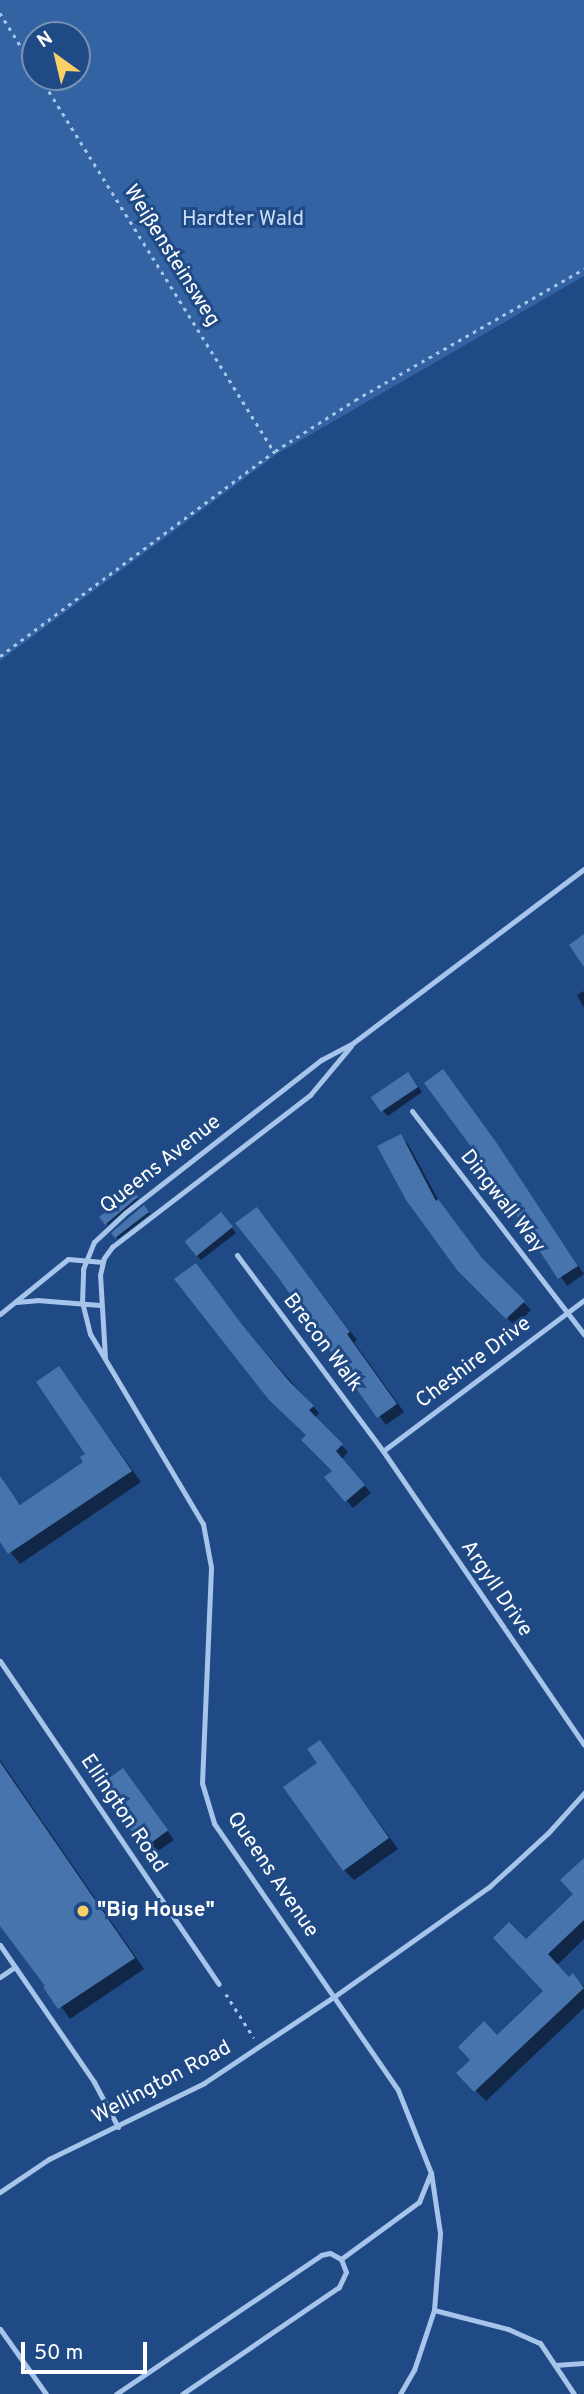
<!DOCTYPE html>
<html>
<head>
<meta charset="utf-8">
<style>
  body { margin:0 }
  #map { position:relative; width:584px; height:2394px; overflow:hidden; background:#1f4a85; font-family:Overpass,sans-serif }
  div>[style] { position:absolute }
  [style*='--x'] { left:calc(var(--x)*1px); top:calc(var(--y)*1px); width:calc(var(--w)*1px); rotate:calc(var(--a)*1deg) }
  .green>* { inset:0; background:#3363a2 }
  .shadow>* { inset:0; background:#0007 }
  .building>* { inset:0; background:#4774ad; transform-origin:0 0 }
  .path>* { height:2.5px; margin-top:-1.25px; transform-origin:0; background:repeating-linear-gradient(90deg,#a7c4ea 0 3.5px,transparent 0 8.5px) }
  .lane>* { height:5px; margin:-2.5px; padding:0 2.5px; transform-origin:2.5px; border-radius:2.5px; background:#a7c4ea }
  .dots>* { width:19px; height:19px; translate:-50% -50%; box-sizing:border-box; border:4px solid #1f4a85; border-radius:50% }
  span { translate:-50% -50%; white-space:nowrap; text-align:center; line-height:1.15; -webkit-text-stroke:6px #1f4a85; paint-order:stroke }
  .park-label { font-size:21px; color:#ccdff7 }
  .street-label { font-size:21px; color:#fff }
  .poi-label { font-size:21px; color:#fff; font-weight:700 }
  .left { translate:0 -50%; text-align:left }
  .north { position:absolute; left:21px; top:21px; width:70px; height:70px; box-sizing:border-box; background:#1f4a85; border:2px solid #7992b6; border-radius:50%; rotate:326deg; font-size:19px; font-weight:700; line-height:28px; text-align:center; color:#fff }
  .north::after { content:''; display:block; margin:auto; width:24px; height:32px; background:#f8d067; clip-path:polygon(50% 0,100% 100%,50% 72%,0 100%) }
  .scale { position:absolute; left:21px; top:2342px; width:126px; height:32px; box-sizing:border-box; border:4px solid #fff; border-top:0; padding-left:9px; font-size:21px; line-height:24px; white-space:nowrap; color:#fff; -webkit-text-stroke:5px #1f4a85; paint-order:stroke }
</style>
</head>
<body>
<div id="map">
  <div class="green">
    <i style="clip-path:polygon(evenodd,0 0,584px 0,584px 276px,277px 454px,0 661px,0 0,35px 35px,77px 35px,77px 77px,35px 77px,35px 35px)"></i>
  </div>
  <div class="shadow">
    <i style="clip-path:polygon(584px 991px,584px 1008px,577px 995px)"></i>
    <i style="clip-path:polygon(413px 1079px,422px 1092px,388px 1116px,383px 1111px)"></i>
    <i style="clip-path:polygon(450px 1079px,584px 1274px,567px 1286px,473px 1147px)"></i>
    <i style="clip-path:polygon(400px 1136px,408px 1144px,440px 1203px,490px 1269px,531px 1310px,515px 1326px,458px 1269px)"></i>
    <i style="clip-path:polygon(132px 1193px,138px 1199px,108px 1225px,101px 1217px)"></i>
    <i style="clip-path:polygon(144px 1207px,150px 1214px,118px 1239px,114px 1233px)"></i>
    <i style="clip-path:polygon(257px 1209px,357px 1340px,354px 1342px,404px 1412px,386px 1425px,279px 1276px)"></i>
    <i style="clip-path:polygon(226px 1220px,236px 1233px,201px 1260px,196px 1255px)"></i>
    <i style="clip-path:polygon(250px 1335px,319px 1413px,315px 1418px,348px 1452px,342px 1459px,371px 1493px,353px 1508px,326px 1477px,334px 1471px,308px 1435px)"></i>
    <i style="clip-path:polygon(59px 1368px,141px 1482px,20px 1564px,0 1539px,0 1481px,22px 1506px,86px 1463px,87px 1454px)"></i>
    <i style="clip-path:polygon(320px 1742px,398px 1849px,354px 1880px,344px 1870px,320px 1764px)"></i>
    <i style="clip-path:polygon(0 1760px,144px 1969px,70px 2019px,0 1921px)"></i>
    <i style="clip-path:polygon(123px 1770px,174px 1840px,152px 1855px,144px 1848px)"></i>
    <i style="clip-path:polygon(584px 1861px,584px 1939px,557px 1965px,569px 1979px,573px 1975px,584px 1986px,584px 2008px,486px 2101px,459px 2073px,545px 1991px,526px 1942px,576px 1894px)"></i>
  </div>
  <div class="building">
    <i style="clip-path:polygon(584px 934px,584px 967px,569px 945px)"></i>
    <i style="clip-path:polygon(443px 1069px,496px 1142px,578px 1266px,558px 1279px,472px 1148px,424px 1083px)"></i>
    <i style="left:408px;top:1072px;width:18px;height:45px;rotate:56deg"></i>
    <i style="clip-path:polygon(401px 1134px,436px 1201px,438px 1199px,482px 1258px,525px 1301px,506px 1319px,457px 1270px,406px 1200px,377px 1146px)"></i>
    <i style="clip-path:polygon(133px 1190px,138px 1197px,105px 1225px,99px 1217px)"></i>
    <i style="clip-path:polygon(144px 1205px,149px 1212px,115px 1238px,111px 1233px)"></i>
    <i style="clip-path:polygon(257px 1207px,350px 1332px,347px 1334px,397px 1404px,377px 1418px,278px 1277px,235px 1223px)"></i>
    <i style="left:221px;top:1212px;width:19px;height:47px;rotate:51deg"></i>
    <i style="clip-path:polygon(196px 1263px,243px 1326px,289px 1381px,314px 1406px,309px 1410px,343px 1444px,336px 1451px,365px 1485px,345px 1502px,324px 1477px,332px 1471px,301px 1440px,306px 1435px,269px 1400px,174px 1279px)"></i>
    <i style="clip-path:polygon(59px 1366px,132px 1471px,8px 1554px,0 1542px,0 1476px,20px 1505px,83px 1462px,80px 1457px,85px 1454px,36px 1382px)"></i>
    <i style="clip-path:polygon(320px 1740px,389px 1838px,343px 1871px,283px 1787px,317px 1763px,307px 1749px)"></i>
    <i style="clip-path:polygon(0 1762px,135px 1958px,58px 2009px,43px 1987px,45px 1986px,0 1926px)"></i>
    <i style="left:123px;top:1768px;width:77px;height:30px;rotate:54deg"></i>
    <i style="clip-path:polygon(584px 1858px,584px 1920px,548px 1954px,569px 1977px,573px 1973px,584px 1988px,474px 2092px,456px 2073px,470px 2060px,458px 2047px,484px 2021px,497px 2035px,543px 1991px,493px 1938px,509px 1922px,526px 1939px,573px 1894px,560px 1880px)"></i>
  </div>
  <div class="path">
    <i style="--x:0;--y:13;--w:66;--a:58"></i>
    <i style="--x:40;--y:77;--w:441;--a:58"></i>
    <i style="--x:0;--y:656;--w:343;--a:-36.7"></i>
    <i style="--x:275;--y:451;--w:95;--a:-32.5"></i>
    <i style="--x:355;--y:400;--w:264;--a:-29.8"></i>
    <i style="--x:226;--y:1994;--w:52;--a:57.5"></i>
  </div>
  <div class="lane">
    <i style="--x:412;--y:1111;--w:282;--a:52.4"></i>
    <i style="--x:237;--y:1255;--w:244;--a:53.3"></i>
    <i style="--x:383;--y:1451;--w:356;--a:55.6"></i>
    <i style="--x:16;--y:1302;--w:21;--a:-5"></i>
    <i style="--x:37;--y:1300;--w:63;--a:4.5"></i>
    <i style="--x:0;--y:1314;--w:87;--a:-39"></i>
    <i style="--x:68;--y:1259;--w:35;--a:5"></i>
    <i style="--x:105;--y:1358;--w:83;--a:-93.4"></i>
    <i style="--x:100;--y:1275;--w:17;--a:-77"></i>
    <i style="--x:104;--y:1258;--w:14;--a:-54"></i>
    <i style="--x:112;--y:1247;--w:250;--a:-37.5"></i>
    <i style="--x:310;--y:1095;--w:64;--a:-50.1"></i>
    <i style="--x:383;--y:1451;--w:251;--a:-36.9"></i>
    <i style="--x:0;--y:1661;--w:390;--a:55.9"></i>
    <i style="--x:0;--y:1945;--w:166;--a:55.5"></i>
    <i style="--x:94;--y:2082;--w:51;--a:61.9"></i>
    <i style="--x:0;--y:1977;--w:18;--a:-34"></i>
    <i style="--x:0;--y:2192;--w:59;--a:-34"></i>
    <i style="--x:49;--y:2159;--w:173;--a:-26.1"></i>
    <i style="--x:204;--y:2083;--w:157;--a:-33.6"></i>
    <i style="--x:335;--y:1996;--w:189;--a:-35.3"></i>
    <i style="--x:489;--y:1887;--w:80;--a:-42.5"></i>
    <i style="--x:548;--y:1833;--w:54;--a:-48"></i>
    <i style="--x:341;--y:2259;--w:97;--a:-36.2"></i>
    <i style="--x:419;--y:2202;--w:31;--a:-68"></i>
    <i style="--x:434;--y:2310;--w:76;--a:14.4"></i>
    <i style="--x:508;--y:2329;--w:35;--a:24"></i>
    <i style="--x:540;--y:2343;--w:61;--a:56.3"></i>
    <i style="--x:0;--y:2329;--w:80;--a:54.7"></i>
    <i style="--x:555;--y:2365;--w:29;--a:-4"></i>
    <i style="--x:116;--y:2394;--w:248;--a:-34.1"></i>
    <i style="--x:321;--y:2255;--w:9;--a:-13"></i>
    <i style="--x:330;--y:2253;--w:13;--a:29"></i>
    <i style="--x:341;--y:2259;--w:14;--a:69"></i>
    <i style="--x:346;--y:2272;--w:17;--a:115"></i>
    <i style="--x:339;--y:2287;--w:190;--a:145.7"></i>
    <i style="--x:400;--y:2394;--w:28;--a:-60"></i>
    <i style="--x:414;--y:2370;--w:63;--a:-71.6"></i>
    <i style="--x:434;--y:2310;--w:77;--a:-85.5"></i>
    <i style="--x:440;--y:2233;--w:61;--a:-98.5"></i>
    <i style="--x:431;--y:2173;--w:89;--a:-111.7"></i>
    <i style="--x:398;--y:2090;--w:324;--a:-124.6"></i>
    <i style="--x:214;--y:1823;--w:42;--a:-106.7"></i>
    <i style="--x:202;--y:1783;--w:216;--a:-87.6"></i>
    <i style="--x:211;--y:1567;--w:44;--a:-100.5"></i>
    <i style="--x:203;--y:1524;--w:221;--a:-120.7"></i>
    <i style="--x:90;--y:1334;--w:32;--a:-104"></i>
    <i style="--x:82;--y:1303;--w:34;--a:-88"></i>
    <i style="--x:83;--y:1269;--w:29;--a:-68"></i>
    <i style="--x:94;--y:1242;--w:42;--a:-43.1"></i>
    <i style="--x:125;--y:1213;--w:249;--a:-38"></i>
    <i style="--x:321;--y:1060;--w:36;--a:-28"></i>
    <i style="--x:353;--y:1043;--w:289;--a:-37"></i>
  </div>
  <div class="dots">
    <i style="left:83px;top:1911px;background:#f8d067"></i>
  </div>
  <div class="park-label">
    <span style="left:243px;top:220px">Hardter Wald</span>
  </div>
  <div class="street-label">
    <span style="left:171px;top:256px;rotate:58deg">Weißensteinsweg</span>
    <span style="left:161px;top:1165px;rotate:-38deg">Queens Avenue</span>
    <span style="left:502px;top:1202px;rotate:52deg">Dingwall Way</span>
    <span style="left:322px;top:1343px;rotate:53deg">Brecon Walk</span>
    <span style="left:474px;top:1363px;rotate:-37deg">Cheshire Drive</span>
    <span style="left:496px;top:1589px;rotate:56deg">Argyll Drive</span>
    <span style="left:123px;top:1814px;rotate:56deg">Ellington Road</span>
    <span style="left:272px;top:1875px;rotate:56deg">Queens Avenue</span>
    <span style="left:162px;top:2083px;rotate:-28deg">Wellington Road</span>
  </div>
  <div class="poi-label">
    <span class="left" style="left:97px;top:1911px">"Big House"</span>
  </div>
  <div class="north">N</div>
  <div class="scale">50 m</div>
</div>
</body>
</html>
